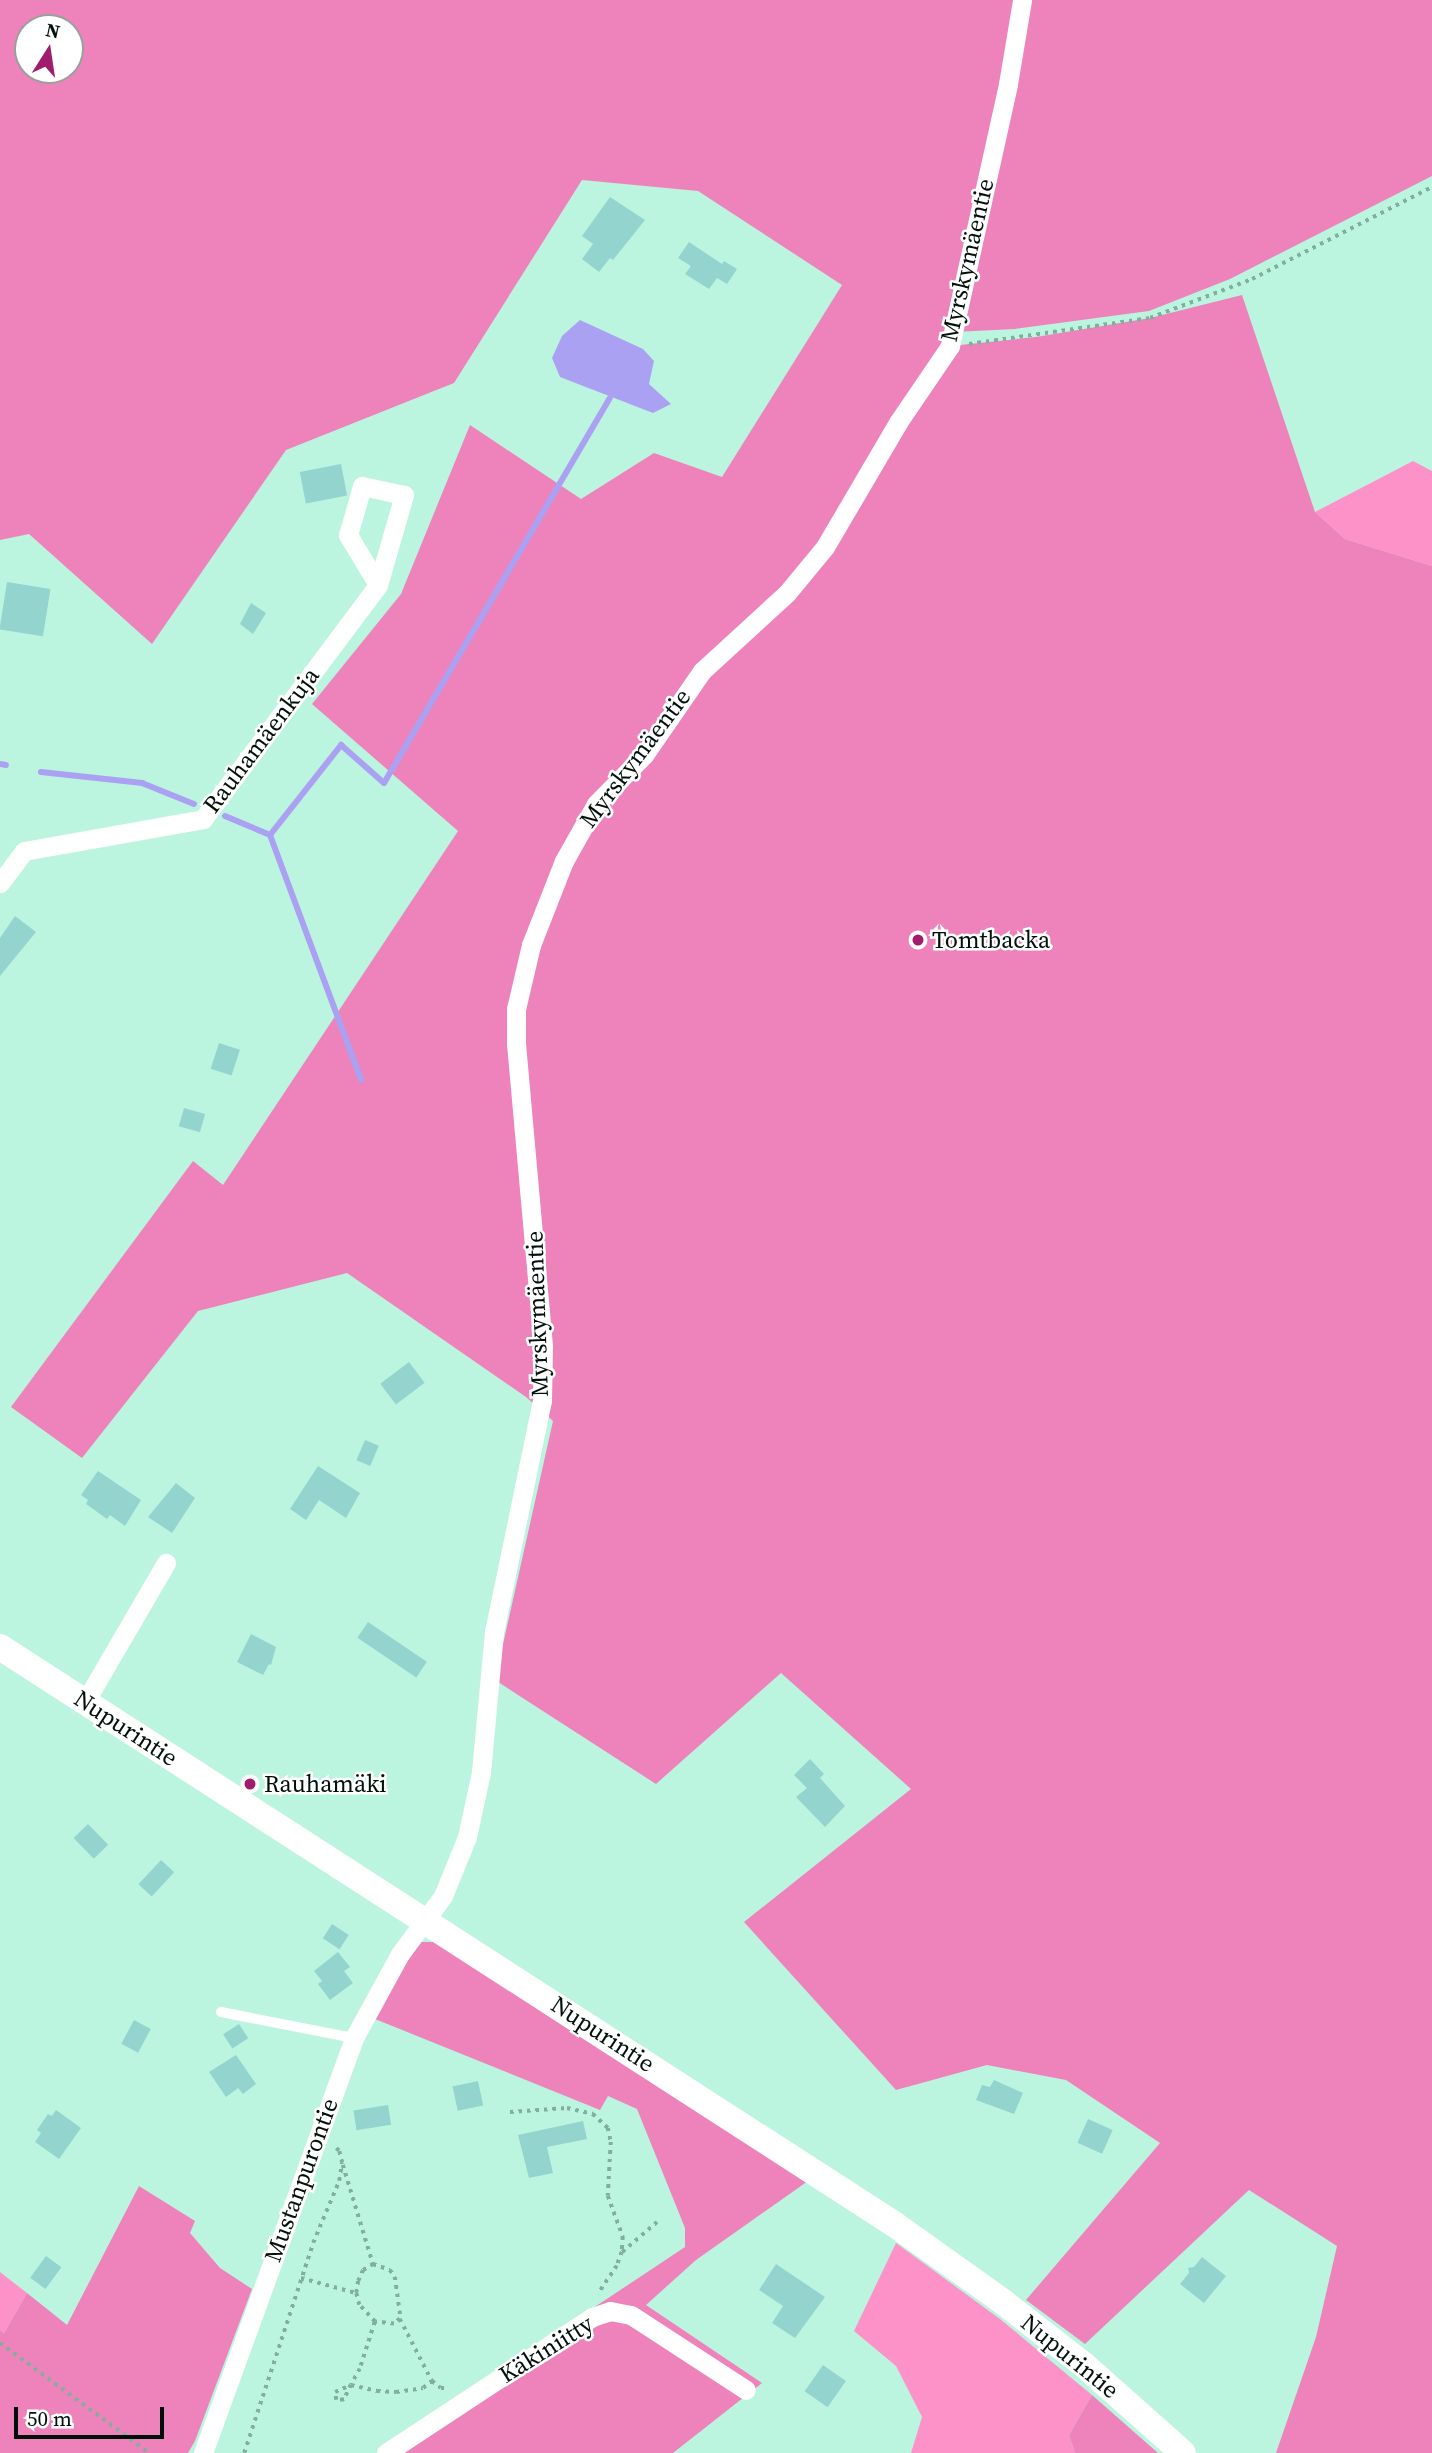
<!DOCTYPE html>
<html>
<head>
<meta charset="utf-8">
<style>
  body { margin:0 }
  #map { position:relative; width:1432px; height:2453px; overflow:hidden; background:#bcf5df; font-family:"Source Serif 4",serif }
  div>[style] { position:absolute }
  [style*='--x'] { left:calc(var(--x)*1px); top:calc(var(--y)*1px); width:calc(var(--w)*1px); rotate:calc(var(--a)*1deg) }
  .green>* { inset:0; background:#fd92c8 }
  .forest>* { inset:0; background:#ed83ba }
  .water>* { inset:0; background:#aba1f2 }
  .stream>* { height:6px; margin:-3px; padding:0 3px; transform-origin:3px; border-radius:3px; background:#aba1f2 }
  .building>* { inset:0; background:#94d4cf; transform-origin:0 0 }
  .path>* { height:3.5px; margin-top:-1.75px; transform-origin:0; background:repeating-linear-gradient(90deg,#82ae9d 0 3.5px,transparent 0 8.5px) }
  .service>* { height:10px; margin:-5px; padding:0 5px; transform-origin:5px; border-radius:5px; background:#fff }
  .minor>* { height:19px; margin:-9.5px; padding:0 9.5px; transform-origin:9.5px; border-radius:9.5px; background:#fff }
  .secondary>* { height:26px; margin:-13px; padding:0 13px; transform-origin:13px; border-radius:13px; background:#fff }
  .dots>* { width:19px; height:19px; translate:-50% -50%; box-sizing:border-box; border:4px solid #fff; border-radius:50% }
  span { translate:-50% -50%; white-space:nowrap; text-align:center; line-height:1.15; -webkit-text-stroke:5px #fff; paint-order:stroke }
  .street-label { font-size:24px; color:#001009 }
  .poi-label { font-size:24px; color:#001009 }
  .left { translate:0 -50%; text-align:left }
  .north { position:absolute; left:14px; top:14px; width:70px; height:70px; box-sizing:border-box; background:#fff; border:2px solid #999f9d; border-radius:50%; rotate:12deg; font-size:19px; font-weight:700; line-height:28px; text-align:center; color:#001009 }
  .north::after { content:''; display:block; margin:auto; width:24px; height:32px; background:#a01d6d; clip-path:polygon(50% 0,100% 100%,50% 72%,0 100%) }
  .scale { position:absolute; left:14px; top:2407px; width:150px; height:32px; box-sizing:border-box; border:4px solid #001009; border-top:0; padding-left:9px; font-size:21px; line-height:24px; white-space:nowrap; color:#001009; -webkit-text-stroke:5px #fff; paint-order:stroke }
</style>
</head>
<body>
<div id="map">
  <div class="green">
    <i style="clip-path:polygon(1413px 461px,1432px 471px,1432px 566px,1345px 539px,1315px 512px)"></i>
    <i style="clip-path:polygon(896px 2243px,1000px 2319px,1092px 2395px,1069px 2435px,1075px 2453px,911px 2453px,922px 2417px,896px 2366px,854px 2331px)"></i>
    <i style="clip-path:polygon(0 2272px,27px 2293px,4px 2333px,0 2330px)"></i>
  </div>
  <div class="forest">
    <i style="clip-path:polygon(evenodd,0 0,1432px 0,1432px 176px,1230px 279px,1149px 311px,1015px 329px,954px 332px,950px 346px,1036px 337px,1150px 318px,1242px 295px,1315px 512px,1345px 539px,1432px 566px,1432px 2453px,1276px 2453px,1316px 2337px,1337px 2246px,1249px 2190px,1085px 2344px,1026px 2300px,1160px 2143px,1066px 2080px,987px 2065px,896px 2090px,744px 1922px,911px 1789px,781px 1673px,656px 1784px,495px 1680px,553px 1421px,526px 1397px,347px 1273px,198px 1311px,82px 1458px,11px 1407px,193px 1161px,223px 1185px,458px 831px,312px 704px,401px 594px,470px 425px,581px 499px,654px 453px,722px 477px,842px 285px,698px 191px,582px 180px,454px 383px,286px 450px,152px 644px,29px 534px,0 540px,0 0,28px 28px,70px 28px,70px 70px,28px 70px,28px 28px)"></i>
    <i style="clip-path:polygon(419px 1942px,441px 1942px,808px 2181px,696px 2260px,646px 2305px,762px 2383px,673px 2453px,382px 2453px,381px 2449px,685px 2247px,685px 2228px,637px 2109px,608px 2096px,600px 2110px,375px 2019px,409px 1952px)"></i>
    <i style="clip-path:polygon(139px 2186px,195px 2221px,190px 2233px,220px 2268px,252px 2289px,195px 2441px,188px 2453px,0 2453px,0 2330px,4px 2333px,27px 2293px,67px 2325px)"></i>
    <i style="clip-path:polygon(1092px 2395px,1158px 2453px,1075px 2453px,1069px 2435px)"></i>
  </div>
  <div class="water">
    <i style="clip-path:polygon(580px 320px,643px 349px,654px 361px,649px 384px,671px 404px,653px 413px,560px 377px,552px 358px,562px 336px)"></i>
  </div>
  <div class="stream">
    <i style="--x:0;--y:764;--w:6;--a:9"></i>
    <i style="--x:41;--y:772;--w:102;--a:6.2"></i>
    <i style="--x:142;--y:783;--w:56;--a:22"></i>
    <i style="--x:225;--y:816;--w:49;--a:22.9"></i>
    <i style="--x:270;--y:835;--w:115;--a:-51.7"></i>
    <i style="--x:341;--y:745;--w:57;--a:41.5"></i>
    <i style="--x:384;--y:783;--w:446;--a:-59.6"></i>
    <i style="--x:270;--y:835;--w:261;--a:69.6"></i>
  </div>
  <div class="building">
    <i style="clip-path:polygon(610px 197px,645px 220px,613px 260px,610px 258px,599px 272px,582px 259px,593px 244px,582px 236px)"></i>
    <i style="clip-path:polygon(689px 242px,722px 264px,724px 261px,737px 269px,727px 284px,717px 278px,709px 289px,685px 274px,691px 266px,678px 258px)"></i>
    <i style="left:341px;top:464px;width:32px;height:42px;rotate:79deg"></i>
    <i style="left:7px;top:582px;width:44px;height:48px;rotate:9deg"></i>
    <i style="clip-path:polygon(251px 603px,266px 613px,253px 634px,240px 624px)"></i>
    <i style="clip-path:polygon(15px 916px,36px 932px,0 976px,0 938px)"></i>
    <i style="left:219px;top:1043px;width:22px;height:27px;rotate:18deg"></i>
    <i style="left:184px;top:1108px;width:22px;height:19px;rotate:16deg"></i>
    <i style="left:409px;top:1362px;width:26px;height:36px;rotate:53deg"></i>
    <i style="left:365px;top:1440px;width:15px;height:22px;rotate:23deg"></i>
    <i style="clip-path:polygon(318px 1466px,360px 1493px,346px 1518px,319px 1500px,306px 1520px,290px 1509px)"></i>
    <i style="clip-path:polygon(98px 1471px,141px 1500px,125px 1526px,110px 1515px,107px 1519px,86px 1504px,88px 1500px,81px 1495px)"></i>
    <i style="clip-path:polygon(176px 1483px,195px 1498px,172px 1533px,148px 1517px)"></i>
    <i style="left:368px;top:1622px;width:71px;height:19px;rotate:34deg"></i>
    <i style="clip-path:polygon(251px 1634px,276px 1647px,271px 1665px,269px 1664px,263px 1675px,237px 1662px)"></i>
    <i style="clip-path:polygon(810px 1759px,824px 1774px,820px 1778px,845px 1806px,825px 1827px,796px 1797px,807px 1788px,794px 1775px)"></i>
    <i style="left:88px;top:1824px;width:29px;height:20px;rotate:46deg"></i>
    <i style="left:161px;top:1860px;width:18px;height:33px;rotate:43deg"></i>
    <i style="left:332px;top:1924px;width:20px;height:17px;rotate:33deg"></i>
    <i style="clip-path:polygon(338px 1952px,350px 1967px,344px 1971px,353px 1983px,330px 2000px,318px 1984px,322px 1981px,314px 1971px)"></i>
    <i style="left:134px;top:2020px;width:19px;height:27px;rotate:28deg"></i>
    <i style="left:239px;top:2024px;width:17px;height:19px;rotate:57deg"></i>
    <i style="clip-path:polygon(236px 2055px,256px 2084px,243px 2094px,238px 2088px,226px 2097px,209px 2072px)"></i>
    <i style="clip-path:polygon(994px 2080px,1023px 2093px,1014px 2114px,976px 2100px,982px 2085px,990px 2087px)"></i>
    <i style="left:478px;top:2081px;width:25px;height:26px;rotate:78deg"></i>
    <i style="left:388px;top:2105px;width:20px;height:35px;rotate:81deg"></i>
    <i style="clip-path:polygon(56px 2110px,81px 2128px,59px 2159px,35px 2142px,41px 2133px,37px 2130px,48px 2114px,52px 2116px)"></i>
    <i style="left:1088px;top:2119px;width:27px;height:26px;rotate:24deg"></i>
    <i style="clip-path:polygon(583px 2121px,587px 2139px,547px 2147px,553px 2173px,529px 2178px,518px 2135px)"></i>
    <i style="left:46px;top:2256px;width:19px;height:27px;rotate:36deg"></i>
    <i style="clip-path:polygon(1202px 2257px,1226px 2276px,1204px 2303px,1180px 2284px,1189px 2273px,1188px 2268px,1194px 2267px)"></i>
    <i style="clip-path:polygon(776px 2264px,825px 2297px,795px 2338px,772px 2323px,783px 2306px,759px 2290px)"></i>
    <i style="left:823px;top:2365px;width:28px;height:32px;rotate:35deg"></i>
  </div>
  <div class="path">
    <i style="--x:969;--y:344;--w:183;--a:-8.2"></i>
    <i style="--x:1150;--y:318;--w:109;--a:-20.9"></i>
    <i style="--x:1252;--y:279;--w:202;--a:-27.1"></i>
    <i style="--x:510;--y:2112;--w:57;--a:-4"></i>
    <i style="--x:567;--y:2108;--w:27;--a:13"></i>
    <i style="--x:593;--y:2114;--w:21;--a:43"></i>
    <i style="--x:608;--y:2128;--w:14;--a:78"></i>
    <i style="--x:611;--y:2142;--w:54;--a:93.2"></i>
    <i style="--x:608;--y:2196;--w:44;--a:69.9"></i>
    <i style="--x:623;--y:2237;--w:15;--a:94"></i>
    <i style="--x:622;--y:2252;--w:15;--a:110"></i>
    <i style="--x:617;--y:2266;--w:34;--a:124"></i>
    <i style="--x:343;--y:2165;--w:103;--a:73.1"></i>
    <i style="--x:622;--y:2252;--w:46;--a:-40.6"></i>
    <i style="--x:373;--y:2264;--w:18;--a:19"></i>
    <i style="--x:390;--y:2270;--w:9;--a:54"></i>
    <i style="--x:395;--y:2277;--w:34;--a:82"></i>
    <i style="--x:400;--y:2311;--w:8;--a:90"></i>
    <i style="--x:400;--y:2319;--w:8;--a:140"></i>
    <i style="--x:394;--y:2324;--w:19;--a:-174"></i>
    <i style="--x:375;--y:2322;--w:23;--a:-133"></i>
    <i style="--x:359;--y:2305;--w:12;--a:-104"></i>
    <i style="--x:356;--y:2293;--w:12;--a:-81"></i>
    <i style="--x:358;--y:2281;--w:12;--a:-66"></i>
    <i style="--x:363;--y:2270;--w:12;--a:-31"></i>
    <i style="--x:301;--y:2278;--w:57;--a:15.3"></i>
    <i style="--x:400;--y:2319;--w:70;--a:62.7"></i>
    <i style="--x:432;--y:2381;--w:11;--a:38"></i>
    <i style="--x:441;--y:2388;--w:7;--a:0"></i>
    <i style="--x:375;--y:2322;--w:49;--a:107.7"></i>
    <i style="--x:360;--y:2369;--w:18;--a:119"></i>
    <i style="--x:351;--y:2385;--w:17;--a:115"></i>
    <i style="--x:344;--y:2400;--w:8;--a:180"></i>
    <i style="--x:336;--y:2400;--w:8;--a:-97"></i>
    <i style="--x:335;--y:2392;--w:17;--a:-24"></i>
    <i style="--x:351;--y:2385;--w:27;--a:13"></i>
    <i style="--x:377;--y:2391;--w:19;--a:3"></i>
    <i style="--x:396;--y:2392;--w:27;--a:-8"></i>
    <i style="--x:423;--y:2388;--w:11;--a:-38"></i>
    <i style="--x:0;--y:2343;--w:185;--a:36.4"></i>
    <i style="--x:244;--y:2453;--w:221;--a:-71.8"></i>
    <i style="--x:313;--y:2243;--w:67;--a:-67.2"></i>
    <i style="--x:339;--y:2181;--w:18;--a:-81"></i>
    <i style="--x:342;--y:2163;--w:12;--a:-104"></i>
    <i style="--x:339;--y:2151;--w:8;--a:-140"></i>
  </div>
  <div class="service">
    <i style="--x:221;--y:2012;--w:136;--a:11.1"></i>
  </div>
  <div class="minor">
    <i style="--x:0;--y:883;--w:40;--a:-53"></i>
    <i style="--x:24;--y:851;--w:182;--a:-10.1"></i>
    <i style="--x:203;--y:819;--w:292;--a:-53.2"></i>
    <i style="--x:378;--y:585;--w:94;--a:-73.9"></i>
    <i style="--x:404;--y:495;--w:43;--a:-167.9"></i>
    <i style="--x:362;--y:486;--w:51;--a:105.9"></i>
    <i style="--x:348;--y:535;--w:58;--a:59"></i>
    <i style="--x:85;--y:1702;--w:161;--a:-59.8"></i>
    <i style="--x:203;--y:2453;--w:442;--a:-70"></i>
    <i style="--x:354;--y:2038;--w:96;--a:-61.3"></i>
    <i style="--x:400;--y:1954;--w:72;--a:-53.4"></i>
    <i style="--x:443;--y:1896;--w:64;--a:-67.9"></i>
    <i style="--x:467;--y:1837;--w:66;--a:-77.8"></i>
    <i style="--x:481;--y:1772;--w:141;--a:-84.7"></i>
    <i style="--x:494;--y:1632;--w:236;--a:-78.3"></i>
    <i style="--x:542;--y:1401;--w:55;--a:-89"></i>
    <i style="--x:543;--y:1346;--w:303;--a:-95.1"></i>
    <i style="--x:516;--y:1044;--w:35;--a:-90"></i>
    <i style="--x:516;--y:1009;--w:66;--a:-76.8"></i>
    <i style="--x:531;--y:945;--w:90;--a:-68.6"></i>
    <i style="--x:564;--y:861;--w:65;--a:-60.7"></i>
    <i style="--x:596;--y:804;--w:69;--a:-45.6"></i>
    <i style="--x:644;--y:755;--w:102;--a:-55.4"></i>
    <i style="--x:702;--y:671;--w:115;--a:-42.5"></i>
    <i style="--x:787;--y:593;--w:60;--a:-50.4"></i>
    <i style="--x:825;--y:547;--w:146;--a:-59.6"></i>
    <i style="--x:899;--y:421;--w:91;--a:-55.8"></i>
    <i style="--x:950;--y:346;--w:268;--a:-77.5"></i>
    <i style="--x:1008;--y:84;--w:85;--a:-80.5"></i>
    <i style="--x:386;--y:2453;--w:247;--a:-33.4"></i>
    <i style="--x:592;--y:2317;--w:19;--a:-18"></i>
    <i style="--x:610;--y:2311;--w:21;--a:11"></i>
    <i style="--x:631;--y:2315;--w:137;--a:33.1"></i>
  </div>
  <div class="secondary">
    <i style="--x:0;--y:1647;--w:1064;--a:32.84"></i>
    <i style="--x:894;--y:2224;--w:133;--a:35.5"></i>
    <i style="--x:1002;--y:2301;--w:104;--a:38"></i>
    <i style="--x:1084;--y:2365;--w:132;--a:41.6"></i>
  </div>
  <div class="dots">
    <i style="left:918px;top:940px;background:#a01d6d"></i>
    <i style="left:250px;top:1784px;background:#a01d6d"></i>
  </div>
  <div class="street-label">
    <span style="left:967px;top:260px;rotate:-77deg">Myrskymäentie</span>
    <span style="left:261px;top:740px;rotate:-53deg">Rauhamäenkuja</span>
    <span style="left:635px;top:758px;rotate:-53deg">Myrskymäentie</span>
    <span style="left:537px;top:1314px;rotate:-92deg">Myrskymäentie</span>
    <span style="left:126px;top:1728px;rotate:33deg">Nupurintie</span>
    <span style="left:603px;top:2034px;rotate:33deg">Nupurintie</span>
    <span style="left:301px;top:2180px;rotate:-70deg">Mustanpurontie</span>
    <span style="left:546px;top:2349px;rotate:-32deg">Käkiniitty</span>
    <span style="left:1070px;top:2356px;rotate:39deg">Nupurintie</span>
  </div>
  <div class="poi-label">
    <span class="left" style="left:932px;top:940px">Tomtbacka</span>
    <span class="left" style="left:264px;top:1784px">Rauhamäki</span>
  </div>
  <div class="north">N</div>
  <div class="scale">50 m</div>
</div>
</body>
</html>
